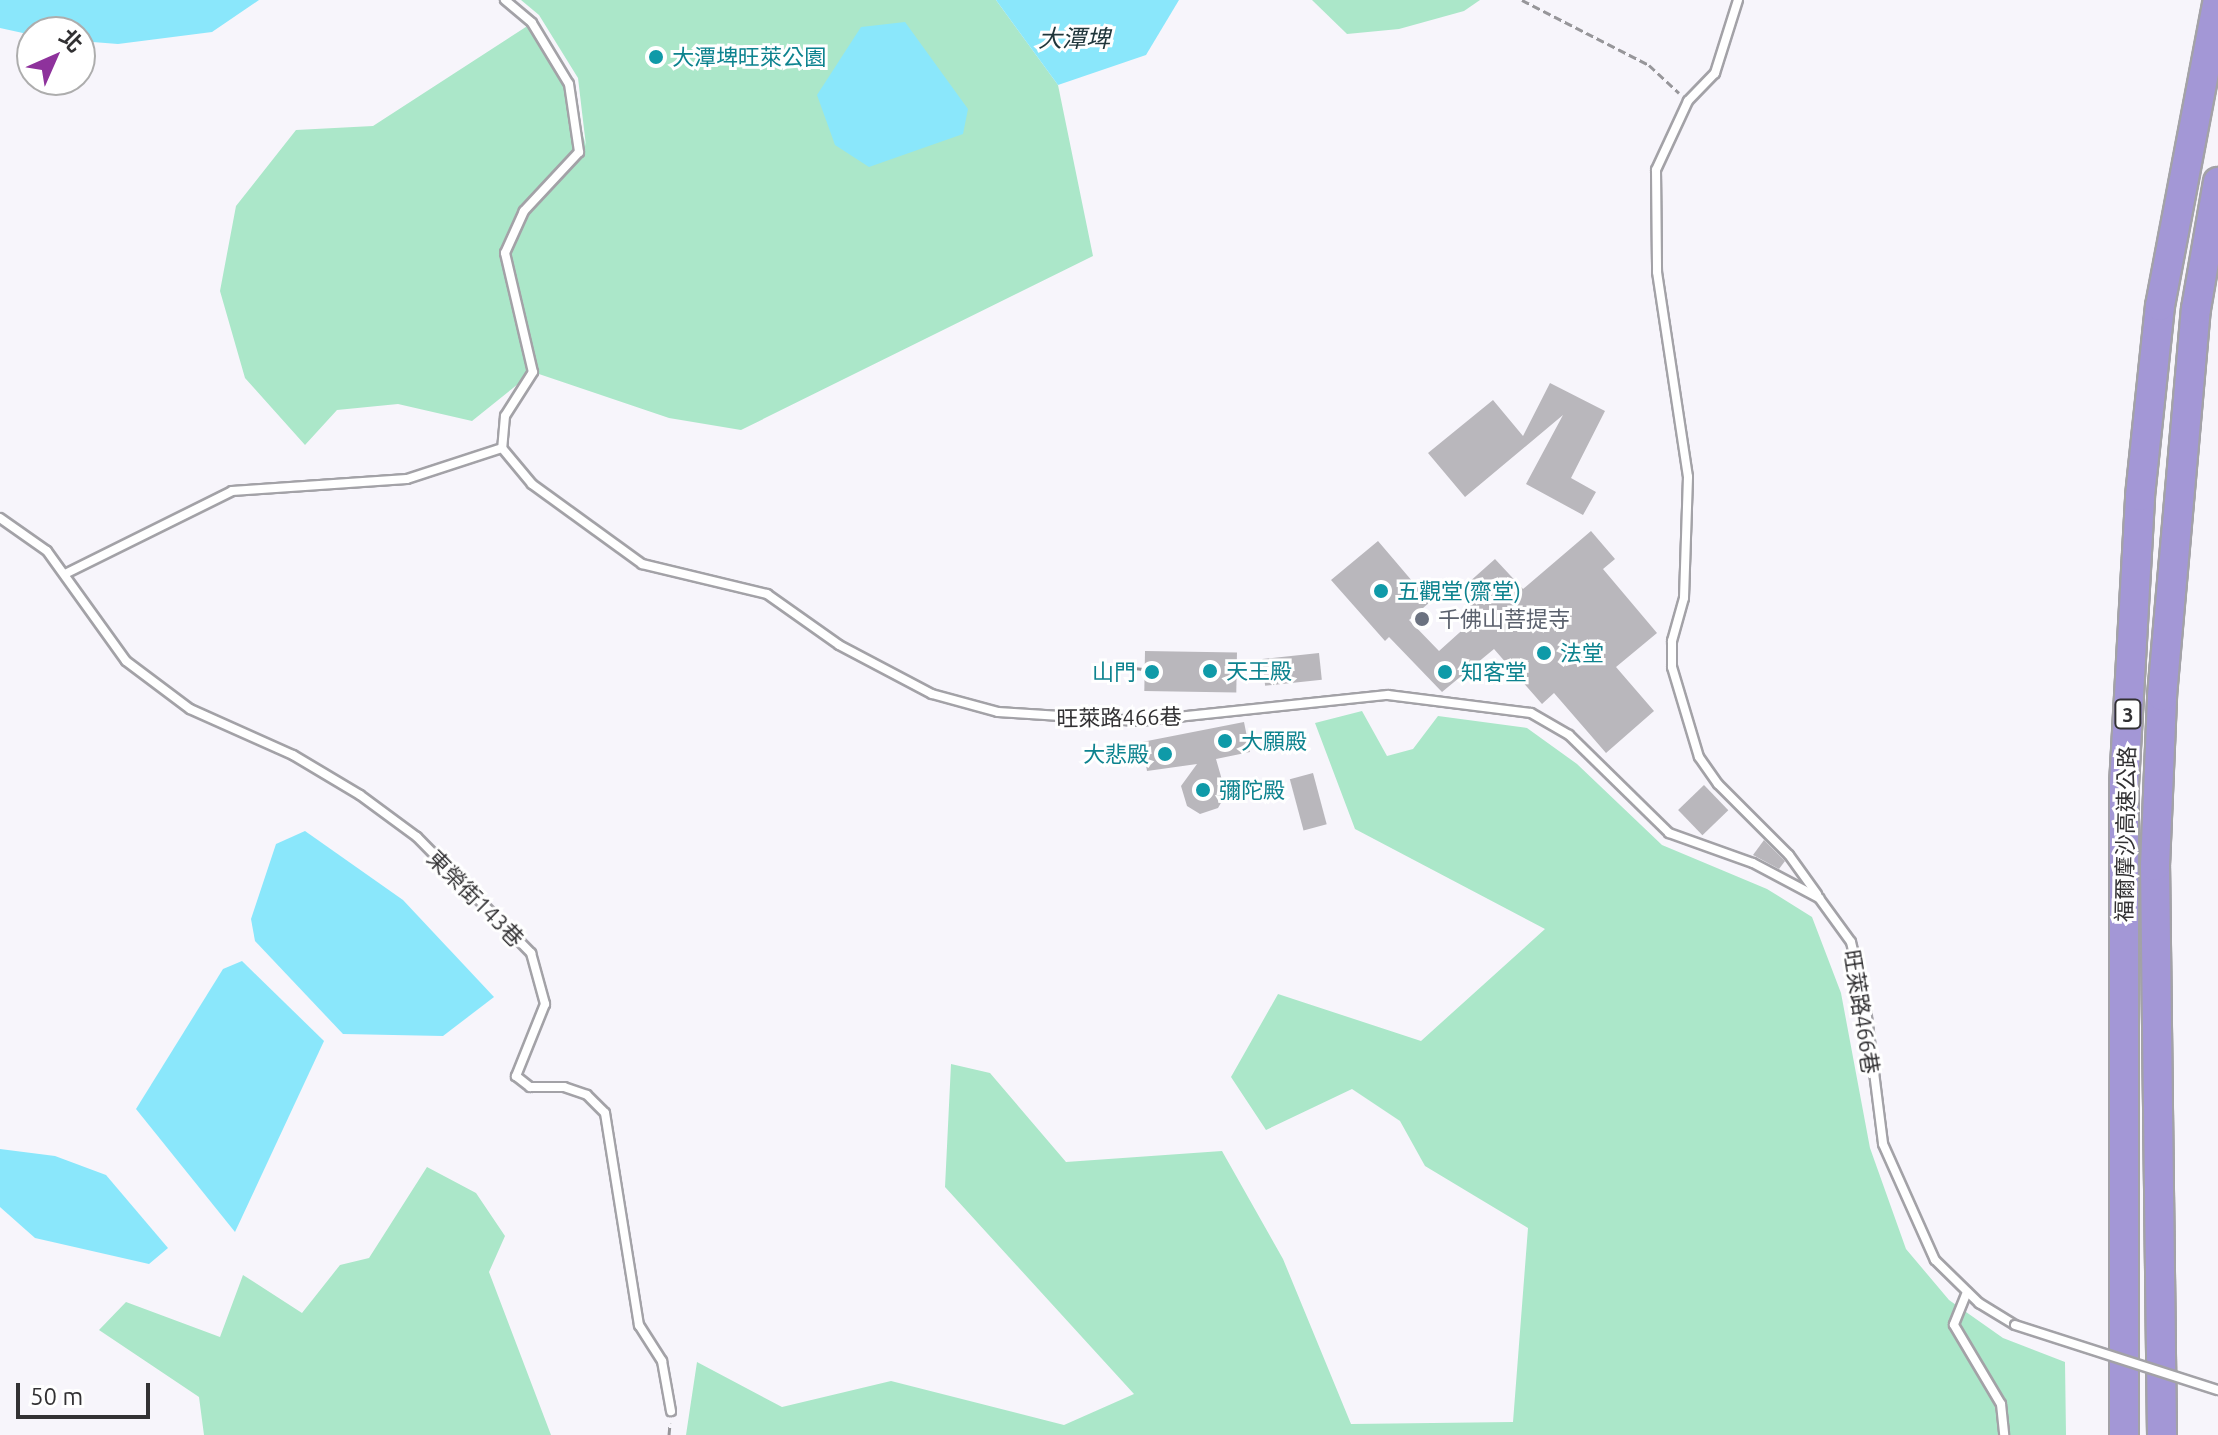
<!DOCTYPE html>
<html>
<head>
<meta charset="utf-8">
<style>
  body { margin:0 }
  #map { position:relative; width:2218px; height:1435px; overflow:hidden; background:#f7f5fb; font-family:Ubuntu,"Noto Sans TC",sans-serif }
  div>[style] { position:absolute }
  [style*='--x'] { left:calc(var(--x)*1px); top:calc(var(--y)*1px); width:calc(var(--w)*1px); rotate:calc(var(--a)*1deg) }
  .green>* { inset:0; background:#abe7c9 }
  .water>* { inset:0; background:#8ae7fb }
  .building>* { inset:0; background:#b9b7bc; transform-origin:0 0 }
  .path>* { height:3px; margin-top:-1.5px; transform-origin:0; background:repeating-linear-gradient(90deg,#97969a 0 8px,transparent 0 12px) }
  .roads { filter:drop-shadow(2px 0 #a3a2a7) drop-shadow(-2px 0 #a3a2a7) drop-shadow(0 2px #a3a2a7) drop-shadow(0 -2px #a3a2a7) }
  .service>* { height:8px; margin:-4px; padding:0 4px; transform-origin:4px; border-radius:4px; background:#fff }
  .motorway>* { height:28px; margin:-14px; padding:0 14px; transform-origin:14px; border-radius:14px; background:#a397d6 }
  .bridges { filter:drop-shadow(2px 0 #a3a2a7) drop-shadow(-2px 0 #a3a2a7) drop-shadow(0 2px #a3a2a7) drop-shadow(0 -2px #a3a2a7) }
  .service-bridge>* { height:8px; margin:-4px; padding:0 4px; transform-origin:4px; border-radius:4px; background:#fff }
  .dots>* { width:22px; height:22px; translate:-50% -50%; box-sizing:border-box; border:4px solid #fff; border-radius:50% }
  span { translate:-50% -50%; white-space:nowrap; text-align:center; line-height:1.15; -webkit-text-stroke:6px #fff; paint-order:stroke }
  .shield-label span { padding:2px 6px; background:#fff; border:2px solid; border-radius:6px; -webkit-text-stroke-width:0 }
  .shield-label { font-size:20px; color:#323133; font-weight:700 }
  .culture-label { font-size:22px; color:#0d838f }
  .left { translate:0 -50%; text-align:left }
  .right { translate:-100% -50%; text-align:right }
  .worship-label { font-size:22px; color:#5b616d }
  .street-label { font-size:22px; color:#323133 }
  .water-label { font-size:24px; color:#20363b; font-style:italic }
  .north { position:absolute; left:16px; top:16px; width:80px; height:80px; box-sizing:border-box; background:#fff; border:2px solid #adadad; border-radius:50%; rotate:45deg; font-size:22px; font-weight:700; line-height:32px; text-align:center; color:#323133 }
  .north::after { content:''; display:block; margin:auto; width:28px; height:36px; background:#8e329c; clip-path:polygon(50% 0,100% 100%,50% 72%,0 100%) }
  .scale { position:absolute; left:16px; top:1383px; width:134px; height:36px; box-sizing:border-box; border:4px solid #323133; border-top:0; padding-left:10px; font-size:24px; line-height:28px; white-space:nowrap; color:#323133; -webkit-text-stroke:6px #fff; paint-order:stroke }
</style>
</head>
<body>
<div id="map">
  <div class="green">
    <i style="clip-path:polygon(521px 0,996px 0,1058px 85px,1093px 256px,741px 430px,669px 418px,533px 372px,472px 421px,398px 404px,337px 410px,305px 445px,245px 378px,220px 291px,236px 206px,296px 130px,373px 126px,532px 23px,569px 84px,586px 146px,578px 78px,539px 15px)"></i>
    <i style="clip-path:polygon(1312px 0,1480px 0,1464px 11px,1399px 29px,1347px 34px)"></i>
    <i style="clip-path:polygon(1362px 711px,1387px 756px,1413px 749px,1438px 716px,1527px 728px,1577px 764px,1662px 845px,1767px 889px,1812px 917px,1841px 993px,1870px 1148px,1906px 1249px,1949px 1300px,2003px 1338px,2065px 1362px,2066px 1435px,686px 1435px,697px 1362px,782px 1407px,891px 1381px,1064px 1425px,1134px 1394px,945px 1187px,951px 1064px,990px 1073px,1066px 1162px,1222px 1151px,1283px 1259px,1351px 1424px,1513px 1422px,1528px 1228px,1425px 1166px,1400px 1121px,1352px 1089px,1266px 1130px,1231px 1077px,1278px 994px,1421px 1041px,1545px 929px,1355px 829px,1315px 723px)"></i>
    <i style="clip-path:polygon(427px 1167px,476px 1193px,505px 1236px,489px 1272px,551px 1435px,204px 1435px,199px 1397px,99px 1330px,126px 1302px,220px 1337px,243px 1275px,302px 1313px,340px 1265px,369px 1258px)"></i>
  </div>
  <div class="water">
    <i style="clip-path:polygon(0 0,259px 0,212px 32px,118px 44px,80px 41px,80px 32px,32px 35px,0 28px)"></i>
    <i style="clip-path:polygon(996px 0,1179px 0,1146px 55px,1058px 85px)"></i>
    <i style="clip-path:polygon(905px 22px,968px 109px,963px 134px,869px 167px,835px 145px,817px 95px,861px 27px)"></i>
    <i style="clip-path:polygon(305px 831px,403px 900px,494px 997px,443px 1036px,343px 1034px,255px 941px,251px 919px,276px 844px)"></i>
    <i style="clip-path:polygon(242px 961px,324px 1041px,235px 1232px,136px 1109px,223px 969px)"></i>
    <i style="clip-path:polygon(0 1149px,55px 1156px,106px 1175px,168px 1248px,149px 1264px,35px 1238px,0 1207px)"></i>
  </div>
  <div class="building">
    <i style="clip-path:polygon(1550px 383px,1605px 411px,1571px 478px,1596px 492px,1583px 515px,1526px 484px,1563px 415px,1465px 497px,1428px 453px,1493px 400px,1523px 436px)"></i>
    <i style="clip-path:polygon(1591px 531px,1615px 559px,1603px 569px,1657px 633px,1616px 667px,1654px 711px,1606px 753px,1554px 693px,1542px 704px,1494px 649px,1442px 692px,1389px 637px,1385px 641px,1331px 580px,1378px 541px,1430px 602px,1409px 620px,1439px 651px,1479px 615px,1458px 592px,1495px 559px,1523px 589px)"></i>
    <i style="left:1145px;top:651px;width:92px;height:40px;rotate:1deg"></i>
    <i style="left:1319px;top:653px;width:27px;height:57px;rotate:84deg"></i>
    <i style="clip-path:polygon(1244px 722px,1250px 752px,1216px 759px,1226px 794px,1218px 808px,1200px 814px,1187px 806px,1181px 786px,1197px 764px,1147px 771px,1142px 742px)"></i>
    <i style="left:1313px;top:773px;width:53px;height:24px;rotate:75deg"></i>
    <i style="left:1704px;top:785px;width:35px;height:36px;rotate:46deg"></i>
    <i style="clip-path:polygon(1764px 840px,1785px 861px,1779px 869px,1753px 855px)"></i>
  </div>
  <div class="path">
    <i style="--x:1522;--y:0;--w:143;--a:27.1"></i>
    <i style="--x:1649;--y:65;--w:41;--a:43"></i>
    <i style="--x:1124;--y:667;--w:27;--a:6"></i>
    <i style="--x:669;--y:1435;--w:12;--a:-85"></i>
  </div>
  <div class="roads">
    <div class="service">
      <i style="--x:505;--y:0;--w:35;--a:40"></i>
      <i style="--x:532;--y:23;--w:71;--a:58.8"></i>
      <i style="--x:569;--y:84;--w:69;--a:81.6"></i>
      <i style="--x:579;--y:152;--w:81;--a:133"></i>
      <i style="--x:524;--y:211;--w:46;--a:114.3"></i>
      <i style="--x:505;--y:253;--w:122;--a:76.8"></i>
      <i style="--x:533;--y:372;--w:52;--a:122.5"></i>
      <i style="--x:505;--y:416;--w:32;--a:95"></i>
      <i style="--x:502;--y:448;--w:47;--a:50.2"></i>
      <i style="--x:532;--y:484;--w:136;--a:36"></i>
      <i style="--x:642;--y:564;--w:129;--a:13.5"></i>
      <i style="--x:767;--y:594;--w:88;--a:35.3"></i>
      <i style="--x:839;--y:645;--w:105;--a:27.8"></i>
      <i style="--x:932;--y:694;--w:68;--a:15.3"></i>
      <i style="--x:998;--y:712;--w:141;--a:3.7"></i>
      <i style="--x:1139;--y:721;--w:250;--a:-6"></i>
      <i style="--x:1388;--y:695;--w:144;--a:7.2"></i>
      <i style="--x:1531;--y:713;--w:44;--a:30.1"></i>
      <i style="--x:1569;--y:735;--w:140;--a:44.4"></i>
      <i style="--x:1669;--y:833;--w:89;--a:19.7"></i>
      <i style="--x:1753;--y:863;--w:75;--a:27.9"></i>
      <i style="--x:1819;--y:898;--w:54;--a:54"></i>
      <i style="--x:1851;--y:942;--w:61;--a:76.7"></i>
      <i style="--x:1865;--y:1001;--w:144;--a:82.8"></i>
      <i style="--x:1883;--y:1144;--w:127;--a:65.9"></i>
      <i style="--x:1935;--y:1260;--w:62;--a:44.3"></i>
      <i style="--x:1979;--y:1303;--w:42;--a:31.4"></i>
      <i style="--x:1738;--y:0;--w:77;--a:107.5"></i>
      <i style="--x:1715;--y:73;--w:39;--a:134"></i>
      <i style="--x:1688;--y:101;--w:76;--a:114.9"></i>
      <i style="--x:1656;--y:170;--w:102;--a:89.4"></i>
      <i style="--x:1657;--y:272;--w:207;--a:81.4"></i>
      <i style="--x:1688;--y:477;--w:121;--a:91.9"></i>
      <i style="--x:1684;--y:598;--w:45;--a:105.6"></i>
      <i style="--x:1672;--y:641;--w:26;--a:90"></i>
      <i style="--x:1672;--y:667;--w:94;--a:73.3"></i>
      <i style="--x:1699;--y:757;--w:33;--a:55"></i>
      <i style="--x:1718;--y:784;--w:100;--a:45"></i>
      <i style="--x:1789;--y:855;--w:48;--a:54.3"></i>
      <i style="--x:0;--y:518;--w:57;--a:35.1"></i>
      <i style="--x:47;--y:551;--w:135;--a:54.3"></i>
      <i style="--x:126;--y:661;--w:80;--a:36.9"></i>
      <i style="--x:190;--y:709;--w:113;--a:24.1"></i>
      <i style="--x:293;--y:755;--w:78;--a:30.8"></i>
      <i style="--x:360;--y:795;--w:71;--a:36.4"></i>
      <i style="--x:417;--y:837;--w:163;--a:45.5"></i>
      <i style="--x:531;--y:953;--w:53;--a:74.6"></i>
      <i style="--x:545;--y:1004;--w:78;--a:111.9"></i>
      <i style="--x:516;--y:1076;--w:18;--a:38"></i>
      <i style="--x:530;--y:1087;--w:34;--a:0"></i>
      <i style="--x:564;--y:1087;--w:24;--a:19"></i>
      <i style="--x:587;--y:1095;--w:25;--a:45"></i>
      <i style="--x:605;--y:1113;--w:215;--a:80.9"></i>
      <i style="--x:639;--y:1325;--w:43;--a:57.4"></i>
      <i style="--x:662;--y:1361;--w:51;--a:79.8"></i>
      <i style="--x:65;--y:574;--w:186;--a:-26.4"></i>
      <i style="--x:232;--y:491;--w:175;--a:-3.9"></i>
      <i style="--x:407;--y:479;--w:100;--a:-18.1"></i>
      <i style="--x:1967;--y:1292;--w:35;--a:112"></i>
      <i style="--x:1954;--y:1325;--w:92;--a:59.3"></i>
      <i style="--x:2001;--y:1404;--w:31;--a:84"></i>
    </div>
    <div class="motorway">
      <i style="--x:2124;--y:1435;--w:650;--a:-90"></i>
      <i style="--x:2124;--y:785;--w:289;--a:-86.8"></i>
      <i style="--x:2140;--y:496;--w:191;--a:-84"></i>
      <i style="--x:2160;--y:306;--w:311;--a:-79.3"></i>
      <i style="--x:2162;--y:1435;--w:569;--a:-90.7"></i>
      <i style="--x:2155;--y:866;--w:170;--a:-87.6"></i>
      <i style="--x:2162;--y:696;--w:388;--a:-85"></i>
      <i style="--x:2196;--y:309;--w:129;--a:-80.2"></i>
    </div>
  </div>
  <div class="bridges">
    <div class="service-bridge">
      <i style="--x:2015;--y:1325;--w:213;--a:17.8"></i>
    </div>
  </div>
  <div class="dots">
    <i style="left:656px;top:57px;background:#0f9aa8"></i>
    <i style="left:1381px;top:591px;background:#0f9aa8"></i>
    <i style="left:1422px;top:619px;background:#6b7280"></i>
    <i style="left:1544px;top:653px;background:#0f9aa8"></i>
    <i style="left:1210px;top:671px;background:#0f9aa8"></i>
    <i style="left:1152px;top:672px;background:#0f9aa8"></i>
    <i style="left:1445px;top:672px;background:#0f9aa8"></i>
    <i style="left:1225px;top:741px;background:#0f9aa8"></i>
    <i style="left:1165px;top:754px;background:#0f9aa8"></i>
    <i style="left:1203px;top:790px;background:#0f9aa8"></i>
  </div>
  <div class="shield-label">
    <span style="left:2128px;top:714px">3</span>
  </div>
  <div class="culture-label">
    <span class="left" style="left:672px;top:57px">大潭埤旺萊公園</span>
    <span class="left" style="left:1397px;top:591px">五觀堂(齋堂)</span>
    <span class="left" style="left:1560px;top:653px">法堂</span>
    <span class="left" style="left:1226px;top:671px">天王殿</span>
    <span class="right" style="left:1136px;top:672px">山門</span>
    <span class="left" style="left:1461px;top:672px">知客堂</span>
    <span class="left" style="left:1241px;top:741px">大願殿</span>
    <span class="right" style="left:1149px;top:754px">大悲殿</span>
    <span class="left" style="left:1219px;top:790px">彌陀殿</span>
  </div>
  <div class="worship-label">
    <span class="left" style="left:1438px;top:619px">千佛山菩提寺</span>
  </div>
  <div class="street-label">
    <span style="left:1119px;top:717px;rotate:-1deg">旺萊路466巷</span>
    <span style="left:2125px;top:834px;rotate:-89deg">福爾摩沙高速公路</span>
    <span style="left:476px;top:898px;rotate:45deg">東榮街143巷</span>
    <span style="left:1862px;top:1012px;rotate:81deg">旺萊路466巷</span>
  </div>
  <div class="water-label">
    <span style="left:1074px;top:39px">大潭埤</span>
  </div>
  <div class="north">北</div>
  <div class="scale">50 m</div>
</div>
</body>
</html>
